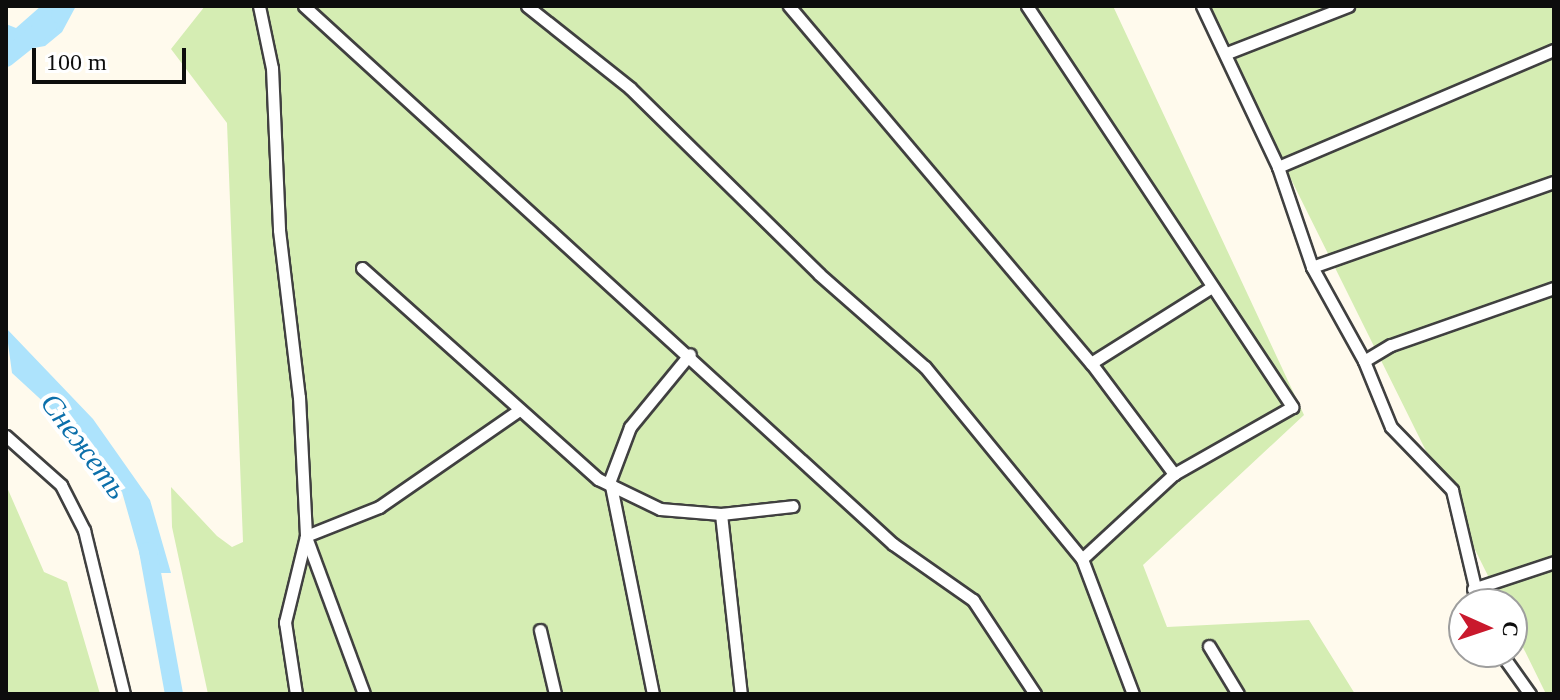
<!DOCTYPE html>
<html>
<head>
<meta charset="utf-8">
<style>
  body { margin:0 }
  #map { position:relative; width:1560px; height:700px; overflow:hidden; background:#fffaed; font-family:Georgia,serif }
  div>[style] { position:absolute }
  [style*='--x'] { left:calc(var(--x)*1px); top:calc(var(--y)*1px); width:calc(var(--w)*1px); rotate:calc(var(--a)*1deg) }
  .green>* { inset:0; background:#d5edb3 }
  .water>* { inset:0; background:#ade3fc }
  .river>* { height:18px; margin:-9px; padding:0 9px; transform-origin:9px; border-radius:9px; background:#ade3fc }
  .roads { filter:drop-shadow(2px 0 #404040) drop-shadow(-2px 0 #404040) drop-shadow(0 2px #404040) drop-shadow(0 -2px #404040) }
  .minor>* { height:11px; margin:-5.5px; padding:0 5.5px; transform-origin:5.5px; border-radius:5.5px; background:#fff }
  span { translate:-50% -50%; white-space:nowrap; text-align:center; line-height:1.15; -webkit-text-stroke:8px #fff; paint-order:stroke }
  .water-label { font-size:30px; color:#0b6faa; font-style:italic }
  .frame { position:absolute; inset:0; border:8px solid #0d0d0d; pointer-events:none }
  .north { position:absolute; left:1448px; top:588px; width:80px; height:80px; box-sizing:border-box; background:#fff; border:2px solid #9e9e9e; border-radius:50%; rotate:93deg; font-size:22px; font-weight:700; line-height:32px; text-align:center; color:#0d0d0d }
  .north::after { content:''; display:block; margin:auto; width:28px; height:36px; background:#c9192d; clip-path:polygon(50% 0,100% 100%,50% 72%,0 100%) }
  .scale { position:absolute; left:32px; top:48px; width:154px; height:36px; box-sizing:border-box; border:4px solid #0d0d0d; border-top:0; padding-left:10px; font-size:24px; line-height:28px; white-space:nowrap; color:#0d0d0d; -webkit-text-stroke:6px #fff; paint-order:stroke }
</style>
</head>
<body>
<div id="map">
  <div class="green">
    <i style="clip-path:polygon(205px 6px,1113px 6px,1304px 415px,1143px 565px,1167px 627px,1309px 620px,1355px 694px,208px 694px,172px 527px,171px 487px,217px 536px,232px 547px,243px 542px,227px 123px,171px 49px)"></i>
    <i style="clip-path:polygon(1205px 6px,1554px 6px,1554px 694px,1546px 694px,1512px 625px,1512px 604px,1502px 604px)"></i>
    <i style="clip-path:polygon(6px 485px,44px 572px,67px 582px,100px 694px,6px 694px)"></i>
  </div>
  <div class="water">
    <i style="clip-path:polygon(41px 6px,76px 6px,62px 32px,45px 46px,17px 51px,6px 45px,6px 24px,16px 28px)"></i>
    <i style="clip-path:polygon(6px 328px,93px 419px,150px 500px,171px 573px,145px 573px,122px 492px,62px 419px,12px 373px)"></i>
  </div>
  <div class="river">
    <i style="--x:6;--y:58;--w:69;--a:-38.5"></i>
    <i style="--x:60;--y:15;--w:9;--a:-72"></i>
    <i style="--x:148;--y:551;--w:145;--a:79.7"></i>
  </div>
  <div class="roads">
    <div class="minor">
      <i style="--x:259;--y:6;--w:63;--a:78.2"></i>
      <i style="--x:272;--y:68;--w:162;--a:87.5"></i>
      <i style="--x:279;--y:230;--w:168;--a:83.2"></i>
      <i style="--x:299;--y:397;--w:139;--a:87.1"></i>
      <i style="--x:306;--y:536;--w:89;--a:103.7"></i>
      <i style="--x:285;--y:622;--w:73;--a:81.3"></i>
      <i style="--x:304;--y:6;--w:798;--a:42.41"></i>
      <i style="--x:893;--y:544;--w:98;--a:35"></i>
      <i style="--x:973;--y:600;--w:113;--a:56.6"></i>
      <i style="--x:527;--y:6;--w:132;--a:38.5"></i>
      <i style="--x:630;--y:88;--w:265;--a:44.5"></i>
      <i style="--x:819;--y:274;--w:141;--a:41.3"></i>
      <i style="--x:925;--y:367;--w:248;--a:50.7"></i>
      <i style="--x:1082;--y:559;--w:144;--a:69.3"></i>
      <i style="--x:789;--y:6;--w:468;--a:49.8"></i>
      <i style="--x:1091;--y:363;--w:139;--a:53.2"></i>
      <i style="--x:1027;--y:6;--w:481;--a:56.5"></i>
      <i style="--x:1292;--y:407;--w:136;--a:150.4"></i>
      <i style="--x:1174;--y:474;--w:125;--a:137.3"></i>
      <i style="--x:1202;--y:6;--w:178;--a:64.7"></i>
      <i style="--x:1278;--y:167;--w:106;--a:71.2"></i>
      <i style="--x:1312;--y:267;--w:107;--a:61"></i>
      <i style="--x:1364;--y:361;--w:71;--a:67.8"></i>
      <i style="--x:1391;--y:427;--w:88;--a:45.9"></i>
      <i style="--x:1452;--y:490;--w:117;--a:76.7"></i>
      <i style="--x:1227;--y:53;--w:130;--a:-21.2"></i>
      <i style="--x:1278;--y:167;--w:300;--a:-23"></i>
      <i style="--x:1312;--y:267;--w:256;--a:-19.4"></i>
      <i style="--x:362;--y:268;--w:317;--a:41.8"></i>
      <i style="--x:598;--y:479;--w:69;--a:25.8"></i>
      <i style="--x:660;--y:509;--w:61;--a:4.7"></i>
      <i style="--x:721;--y:514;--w:72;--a:-6.3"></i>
      <i style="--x:1364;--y:361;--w:31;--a:-31"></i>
      <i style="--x:1391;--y:345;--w:173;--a:-19.3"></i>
      <i style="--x:1091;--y:363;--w:141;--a:-32.2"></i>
      <i style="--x:6;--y:436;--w:74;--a:41.7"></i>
      <i style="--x:61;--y:485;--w:51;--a:62.9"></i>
      <i style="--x:84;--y:530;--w:169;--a:76.3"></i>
      <i style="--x:721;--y:514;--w:181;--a:83.7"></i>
      <i style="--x:306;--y:536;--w:79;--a:-21.7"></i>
      <i style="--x:379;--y:507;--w:167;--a:-34.7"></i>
      <i style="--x:306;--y:537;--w:167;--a:69.7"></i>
      <i style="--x:1473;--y:589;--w:85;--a:-18.4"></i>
      <i style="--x:540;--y:630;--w:66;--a:76.8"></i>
      <i style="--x:1209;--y:646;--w:56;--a:58.9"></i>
      <i style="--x:1500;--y:652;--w:52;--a:54.5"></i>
      <i style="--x:653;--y:694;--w:218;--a:-101.4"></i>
      <i style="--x:610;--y:480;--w:57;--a:-69.3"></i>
      <i style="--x:630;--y:427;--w:94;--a:-50.6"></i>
    </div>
  </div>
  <div class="water-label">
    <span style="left:84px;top:446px;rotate:53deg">Снежеть</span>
  </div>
  <div class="frame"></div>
  <div class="north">С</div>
  <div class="scale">100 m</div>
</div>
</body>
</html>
